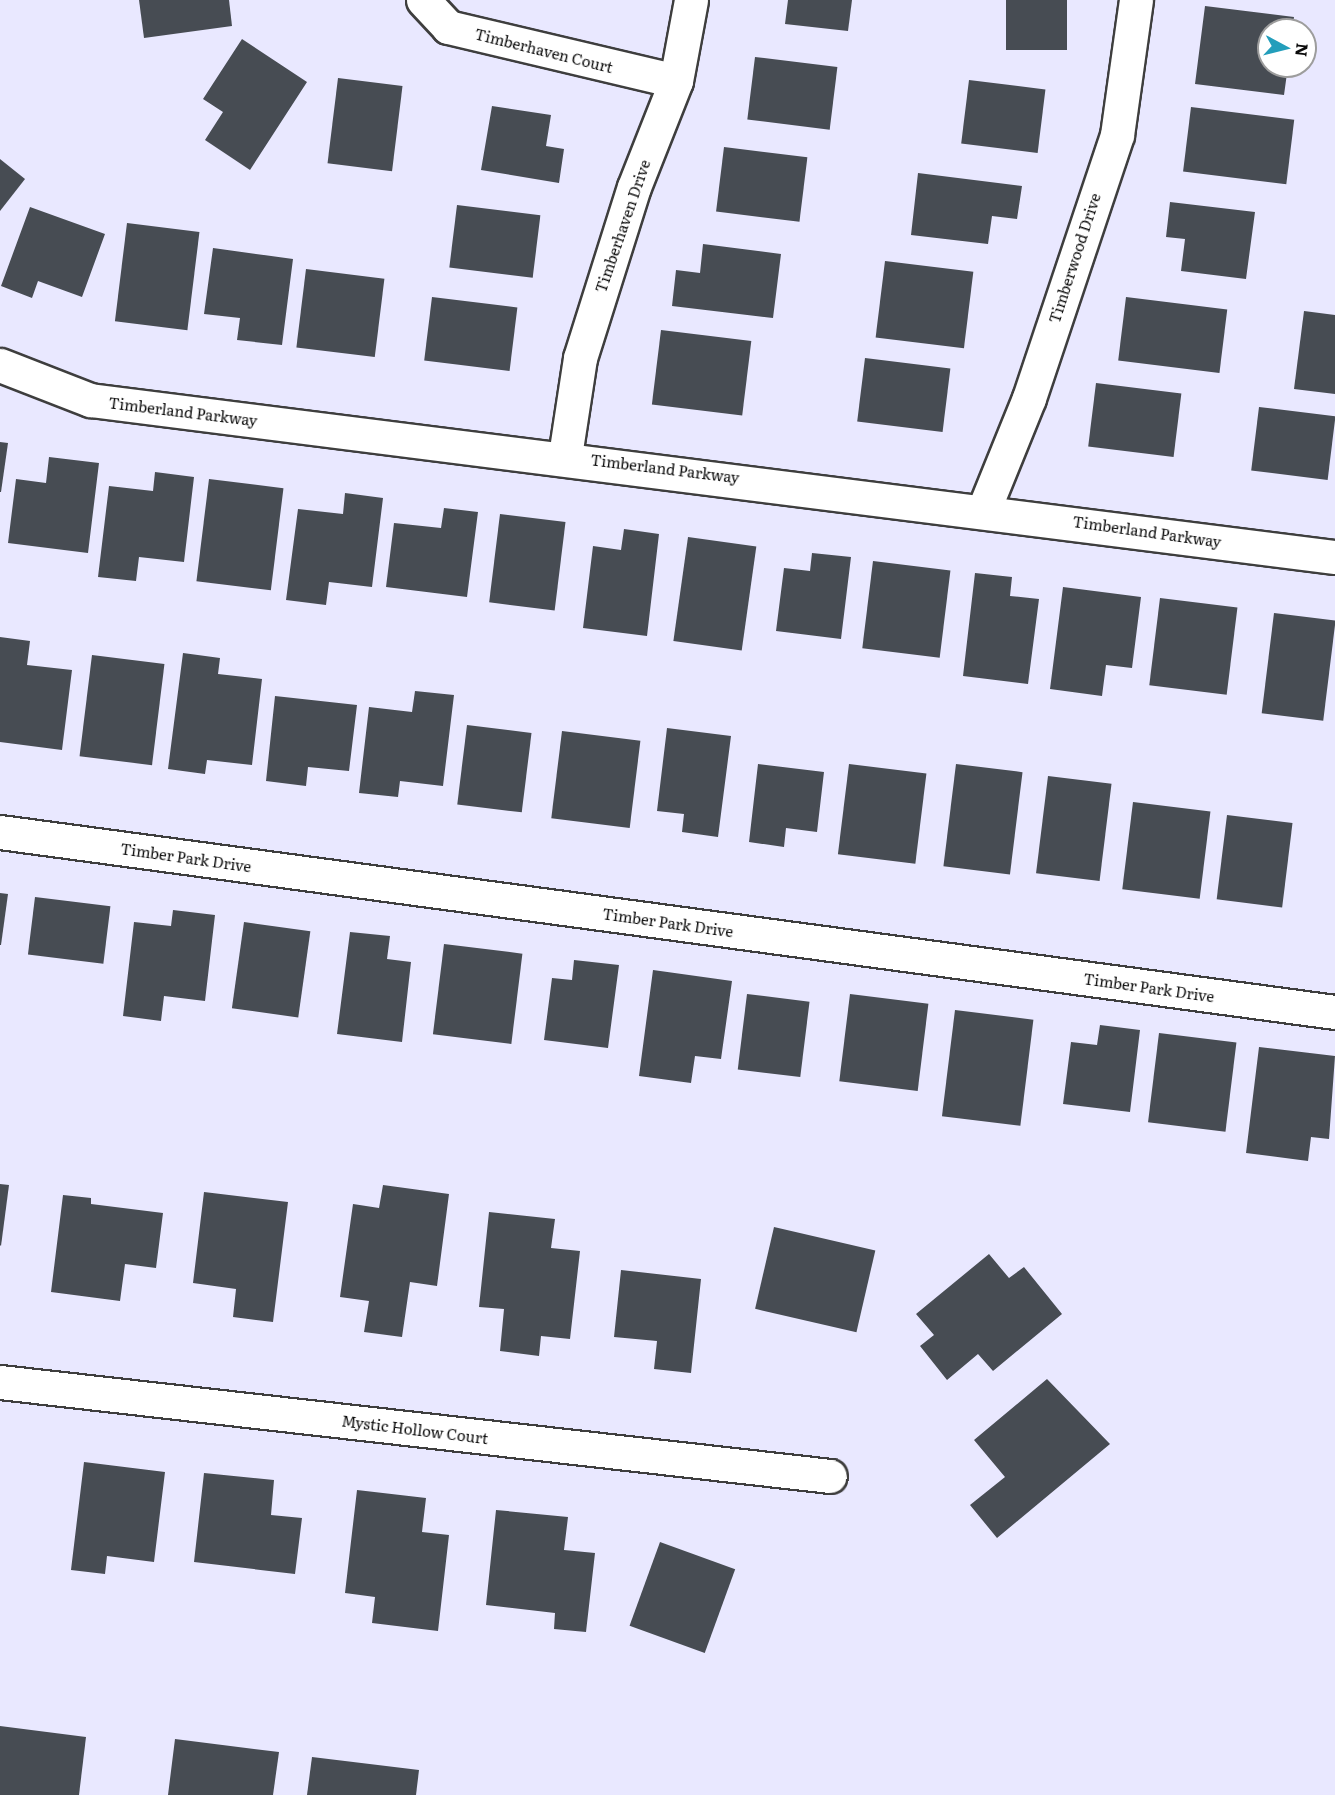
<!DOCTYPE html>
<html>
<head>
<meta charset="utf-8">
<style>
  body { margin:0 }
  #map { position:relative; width:1335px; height:1795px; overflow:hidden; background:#e9e8ff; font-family:Literata,serif }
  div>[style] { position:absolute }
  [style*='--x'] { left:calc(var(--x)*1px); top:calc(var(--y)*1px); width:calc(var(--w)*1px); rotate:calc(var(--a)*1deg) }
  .building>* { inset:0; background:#474c53; transform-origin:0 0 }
  .roads { filter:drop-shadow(2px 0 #3e3e3e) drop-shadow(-2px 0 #3e3e3e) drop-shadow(0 2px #3e3e3e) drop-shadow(0 -2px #3e3e3e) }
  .minor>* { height:33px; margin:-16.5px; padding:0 16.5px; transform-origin:16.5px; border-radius:16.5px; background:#fff }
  span { translate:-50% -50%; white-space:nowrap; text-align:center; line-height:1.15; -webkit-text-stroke:6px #fff; paint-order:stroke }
  .street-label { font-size:15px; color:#0b0b0b }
  .north { position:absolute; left:1257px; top:18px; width:60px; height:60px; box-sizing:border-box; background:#fff; border:2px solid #9d9d9d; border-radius:50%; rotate:97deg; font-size:16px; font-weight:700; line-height:24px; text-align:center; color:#0b0b0b }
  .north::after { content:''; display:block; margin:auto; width:21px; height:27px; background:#239ebb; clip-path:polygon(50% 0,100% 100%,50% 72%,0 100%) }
</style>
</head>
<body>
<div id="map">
  <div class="building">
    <i style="clip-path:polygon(139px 0,229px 0,232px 26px,144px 38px)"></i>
    <i style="clip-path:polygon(788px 0,852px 0,848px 31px,785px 24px)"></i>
    <i style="left:1006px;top:0;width:61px;height:50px"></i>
    <i style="clip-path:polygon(1205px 6px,1294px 17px,1292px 30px,1269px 30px,1269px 66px,1288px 66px,1284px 95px,1195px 84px)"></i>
    <i style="clip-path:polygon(242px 39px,307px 82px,250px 170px,205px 140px,223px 112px,203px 99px)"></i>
    <i style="left:755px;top:57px;width:83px;height:63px;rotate:7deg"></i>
    <i style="left:338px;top:78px;width:65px;height:86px;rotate:7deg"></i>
    <i style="left:969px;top:80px;width:77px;height:64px;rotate:7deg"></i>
    <i style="clip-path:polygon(492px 106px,551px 115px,546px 146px,564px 149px,559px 183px,481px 170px)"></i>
    <i style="left:1191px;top:107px;width:104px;height:65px;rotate:7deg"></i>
    <i style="left:724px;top:147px;width:84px;height:65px;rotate:7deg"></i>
    <i style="clip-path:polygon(0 159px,25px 179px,0 211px)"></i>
    <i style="clip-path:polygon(918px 173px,1022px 186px,1017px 219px,992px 216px,988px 244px,911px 235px)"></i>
    <i style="clip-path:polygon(1170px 202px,1255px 212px,1246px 279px,1181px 271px,1185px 239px,1166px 237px)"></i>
    <i style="left:457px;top:205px;width:84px;height:63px;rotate:7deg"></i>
    <i style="clip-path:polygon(30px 207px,105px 234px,82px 297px,38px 281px,32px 298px,1px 286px)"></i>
    <i style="left:127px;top:223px;width:73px;height:99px;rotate:7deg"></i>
    <i style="clip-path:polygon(703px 244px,781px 254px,773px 318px,672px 306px,676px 270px,700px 273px)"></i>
    <i style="clip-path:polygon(213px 248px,293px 259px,282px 345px,237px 340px,240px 318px,204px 314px)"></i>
    <i style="left:885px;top:261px;width:89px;height:77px;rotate:7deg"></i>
    <i style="left:306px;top:269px;width:79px;height:79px;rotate:7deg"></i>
    <i style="left:432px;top:297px;width:86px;height:64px;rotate:7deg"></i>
    <i style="left:1126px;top:297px;width:102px;height:64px;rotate:7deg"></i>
    <i style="clip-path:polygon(1304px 311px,1335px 315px,1335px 394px,1294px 389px)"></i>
    <i style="left:661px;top:330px;width:91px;height:75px;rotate:7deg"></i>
    <i style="left:865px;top:358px;width:86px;height:64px;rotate:7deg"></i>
    <i style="left:1096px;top:383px;width:86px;height:64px;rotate:7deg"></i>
    <i style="left:1259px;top:407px;width:77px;height:64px;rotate:7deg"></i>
    <i style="clip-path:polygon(0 442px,8px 443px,1px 492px,0 492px)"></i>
    <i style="clip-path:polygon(49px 457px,99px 463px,88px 553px,8px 543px,16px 479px,46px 483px)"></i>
    <i style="clip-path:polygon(155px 472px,194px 477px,184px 562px,139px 557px,136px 581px,98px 577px,109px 486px,153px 491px)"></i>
    <i style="left:209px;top:479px;width:75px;height:103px;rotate:7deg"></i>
    <i style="clip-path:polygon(345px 493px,383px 498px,372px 587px,329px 582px,326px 605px,286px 600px,298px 509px,343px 514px)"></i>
    <i style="clip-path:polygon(444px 508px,478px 512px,467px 597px,386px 587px,394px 523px,441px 528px)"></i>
    <i style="left:500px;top:514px;width:66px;height:89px;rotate:7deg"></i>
    <i style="clip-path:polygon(624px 529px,659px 534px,647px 636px,583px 628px,593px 546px,621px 550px)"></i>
    <i style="left:688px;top:537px;width:69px;height:105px;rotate:8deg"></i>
    <i style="clip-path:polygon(812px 553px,851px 557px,841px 639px,776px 631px,784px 568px,810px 571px)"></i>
    <i style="left:873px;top:561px;width:78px;height:88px;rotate:7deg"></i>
    <i style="clip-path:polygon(975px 573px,1012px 577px,1010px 596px,1039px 599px,1028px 684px,963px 676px)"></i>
    <i style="clip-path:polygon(1063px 587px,1141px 597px,1132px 668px,1106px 665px,1102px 696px,1050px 689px)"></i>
    <i style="left:1160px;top:598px;width:78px;height:88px;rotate:7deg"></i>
    <i style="left:1274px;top:613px;width:62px;height:101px;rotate:7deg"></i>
    <i style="clip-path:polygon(0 637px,30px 641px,27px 665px,72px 670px,62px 750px,0 742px)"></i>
    <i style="clip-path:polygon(183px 653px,220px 658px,218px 674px,262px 679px,252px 765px,207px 760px,205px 774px,168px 769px)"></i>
    <i style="left:92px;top:655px;width:73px;height:102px;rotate:7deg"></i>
    <i style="clip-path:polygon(415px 691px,454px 695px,443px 786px,400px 781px,398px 797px,359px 793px,369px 707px,412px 712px)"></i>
    <i style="clip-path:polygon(275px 696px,357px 705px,349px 771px,308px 767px,306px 786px,266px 781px)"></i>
    <i style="left:467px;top:725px;width:65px;height:80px;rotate:7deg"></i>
    <i style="clip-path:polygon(667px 728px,731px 736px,718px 837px,682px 832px,684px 814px,657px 811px)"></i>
    <i style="left:562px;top:731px;width:79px;height:88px;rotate:7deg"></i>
    <i style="clip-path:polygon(758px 764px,824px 772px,817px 832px,786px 828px,784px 847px,749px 842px)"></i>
    <i style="left:849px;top:764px;width:78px;height:91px;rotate:7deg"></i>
    <i style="left:956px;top:764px;width:67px;height:103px;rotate:7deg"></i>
    <i style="left:1048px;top:776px;width:64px;height:98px;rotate:7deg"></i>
    <i style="left:1133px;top:802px;width:78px;height:88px;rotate:7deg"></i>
    <i style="left:1227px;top:815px;width:66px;height:85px;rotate:7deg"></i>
    <i style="clip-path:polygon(0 893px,8px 894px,1px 945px,0 945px)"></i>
    <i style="left:35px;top:897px;width:76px;height:58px;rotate:7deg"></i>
    <i style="clip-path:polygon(173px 910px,215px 915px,205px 1001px,164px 996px,161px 1021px,123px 1016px,134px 922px,171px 926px)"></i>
    <i style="left:244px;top:922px;width:67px;height:87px;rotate:8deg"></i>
    <i style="clip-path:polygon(350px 932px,390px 936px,387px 959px,411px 962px,402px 1042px,337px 1034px)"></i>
    <i style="left:444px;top:944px;width:79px;height:91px;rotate:7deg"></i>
    <i style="clip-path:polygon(574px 960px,619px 965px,608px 1048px,544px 1040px,552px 978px,572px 980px)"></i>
    <i style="clip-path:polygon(653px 970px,732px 981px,721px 1059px,695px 1056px,691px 1083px,639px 1076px)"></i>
    <i style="left:747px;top:994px;width:63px;height:76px;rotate:7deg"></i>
    <i style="left:850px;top:994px;width:79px;height:88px;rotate:7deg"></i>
    <i style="left:955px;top:1010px;width:79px;height:107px;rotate:7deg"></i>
    <i style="clip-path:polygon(1100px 1025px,1140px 1030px,1130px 1112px,1063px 1104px,1071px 1042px,1097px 1045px)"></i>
    <i style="left:1159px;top:1033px;width:78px;height:90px;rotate:7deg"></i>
    <i style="clip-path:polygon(1259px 1047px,1335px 1056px,1329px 1139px,1311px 1137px,1308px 1161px,1246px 1153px)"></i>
    <i style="clip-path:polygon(0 1184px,9px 1185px,1px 1246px,0 1245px)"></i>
    <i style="clip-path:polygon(383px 1185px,449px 1194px,437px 1286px,410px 1282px,402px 1337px,364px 1332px,369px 1301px,340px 1297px,353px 1204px,379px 1208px)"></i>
    <i style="clip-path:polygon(204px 1192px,288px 1202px,273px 1322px,233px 1317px,236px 1289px,193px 1283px)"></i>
    <i style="clip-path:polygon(63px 1195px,91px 1198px,91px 1204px,163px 1213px,156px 1268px,125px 1264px,120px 1301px,51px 1292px)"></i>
    <i style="clip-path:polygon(489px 1212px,555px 1219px,551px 1248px,580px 1251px,570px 1339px,541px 1336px,539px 1356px,500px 1351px,504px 1309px,479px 1307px)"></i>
    <i style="left:774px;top:1227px;width:104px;height:84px;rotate:13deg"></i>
    <i style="clip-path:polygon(989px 1254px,1009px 1278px,1024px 1267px,1062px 1314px,993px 1371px,978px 1354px,947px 1380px,920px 1346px,934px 1335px,916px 1314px)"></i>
    <i style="clip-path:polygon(621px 1270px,701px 1279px,691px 1373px,654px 1369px,657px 1341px,614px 1337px)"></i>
    <i style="clip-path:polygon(1047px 1379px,1110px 1444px,997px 1538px,970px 1505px,1005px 1477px,974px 1440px)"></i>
    <i style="clip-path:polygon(84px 1462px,165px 1472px,154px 1562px,107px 1556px,105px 1574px,71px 1570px)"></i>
    <i style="clip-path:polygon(204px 1473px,274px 1480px,271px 1515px,302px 1518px,295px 1574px,194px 1562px)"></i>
    <i style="clip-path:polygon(357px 1490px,426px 1498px,422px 1532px,449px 1535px,438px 1631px,372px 1623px,375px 1597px,345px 1593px)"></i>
    <i style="clip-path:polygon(496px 1510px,568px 1517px,564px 1550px,595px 1553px,586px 1632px,554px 1629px,555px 1613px,486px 1605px)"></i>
    <i style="left:660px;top:1542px;width:80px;height:89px;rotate:20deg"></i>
    <i style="clip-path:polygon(0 1726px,86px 1737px,79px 1795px,0 1795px)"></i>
    <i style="clip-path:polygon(175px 1739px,279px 1752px,273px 1795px,168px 1795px)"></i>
    <i style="clip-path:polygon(312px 1757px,419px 1770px,416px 1795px,307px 1795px)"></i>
  </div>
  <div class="roads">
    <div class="minor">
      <i style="--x:423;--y:0;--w:37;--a:47"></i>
      <i style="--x:448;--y:27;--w:234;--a:13.3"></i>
      <i style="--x:0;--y:365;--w:97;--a:21.3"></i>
      <i style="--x:90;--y:400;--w:1255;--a:7.19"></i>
      <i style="--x:565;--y:456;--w:99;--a:-81.3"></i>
      <i style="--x:580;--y:358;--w:179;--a:-72.5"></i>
      <i style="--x:634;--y:187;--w:114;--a:-68.4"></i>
      <i style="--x:676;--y:81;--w:82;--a:-79.5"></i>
      <i style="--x:984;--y:509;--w:120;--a:-67.9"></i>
      <i style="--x:1029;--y:398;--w:277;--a:-71.5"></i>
      <i style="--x:1117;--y:135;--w:136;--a:-82"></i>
      <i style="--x:0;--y:832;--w:1347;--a:7.68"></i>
      <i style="--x:0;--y:1382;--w:835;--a:6.46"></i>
    </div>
  </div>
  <div class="street-label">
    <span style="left:544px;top:50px;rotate:14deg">Timberhaven Court</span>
    <span style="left:622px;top:226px;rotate:-71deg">Timberhaven Drive</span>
    <span style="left:1074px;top:258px;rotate:-72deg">Timberwood Drive</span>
    <span style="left:183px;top:411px;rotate:7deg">Timberland Parkway</span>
    <span style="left:665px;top:468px;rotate:7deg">Timberland Parkway</span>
    <span style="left:1147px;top:531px;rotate:8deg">Timberland Parkway</span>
    <span style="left:186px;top:857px;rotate:8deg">Timber Park Drive</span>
    <span style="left:668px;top:922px;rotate:8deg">Timber Park Drive</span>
    <span style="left:1149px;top:987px;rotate:8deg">Timber Park Drive</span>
    <span style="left:415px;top:1429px;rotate:7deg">Mystic Hollow Court</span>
  </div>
  <div class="north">N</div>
</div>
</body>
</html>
